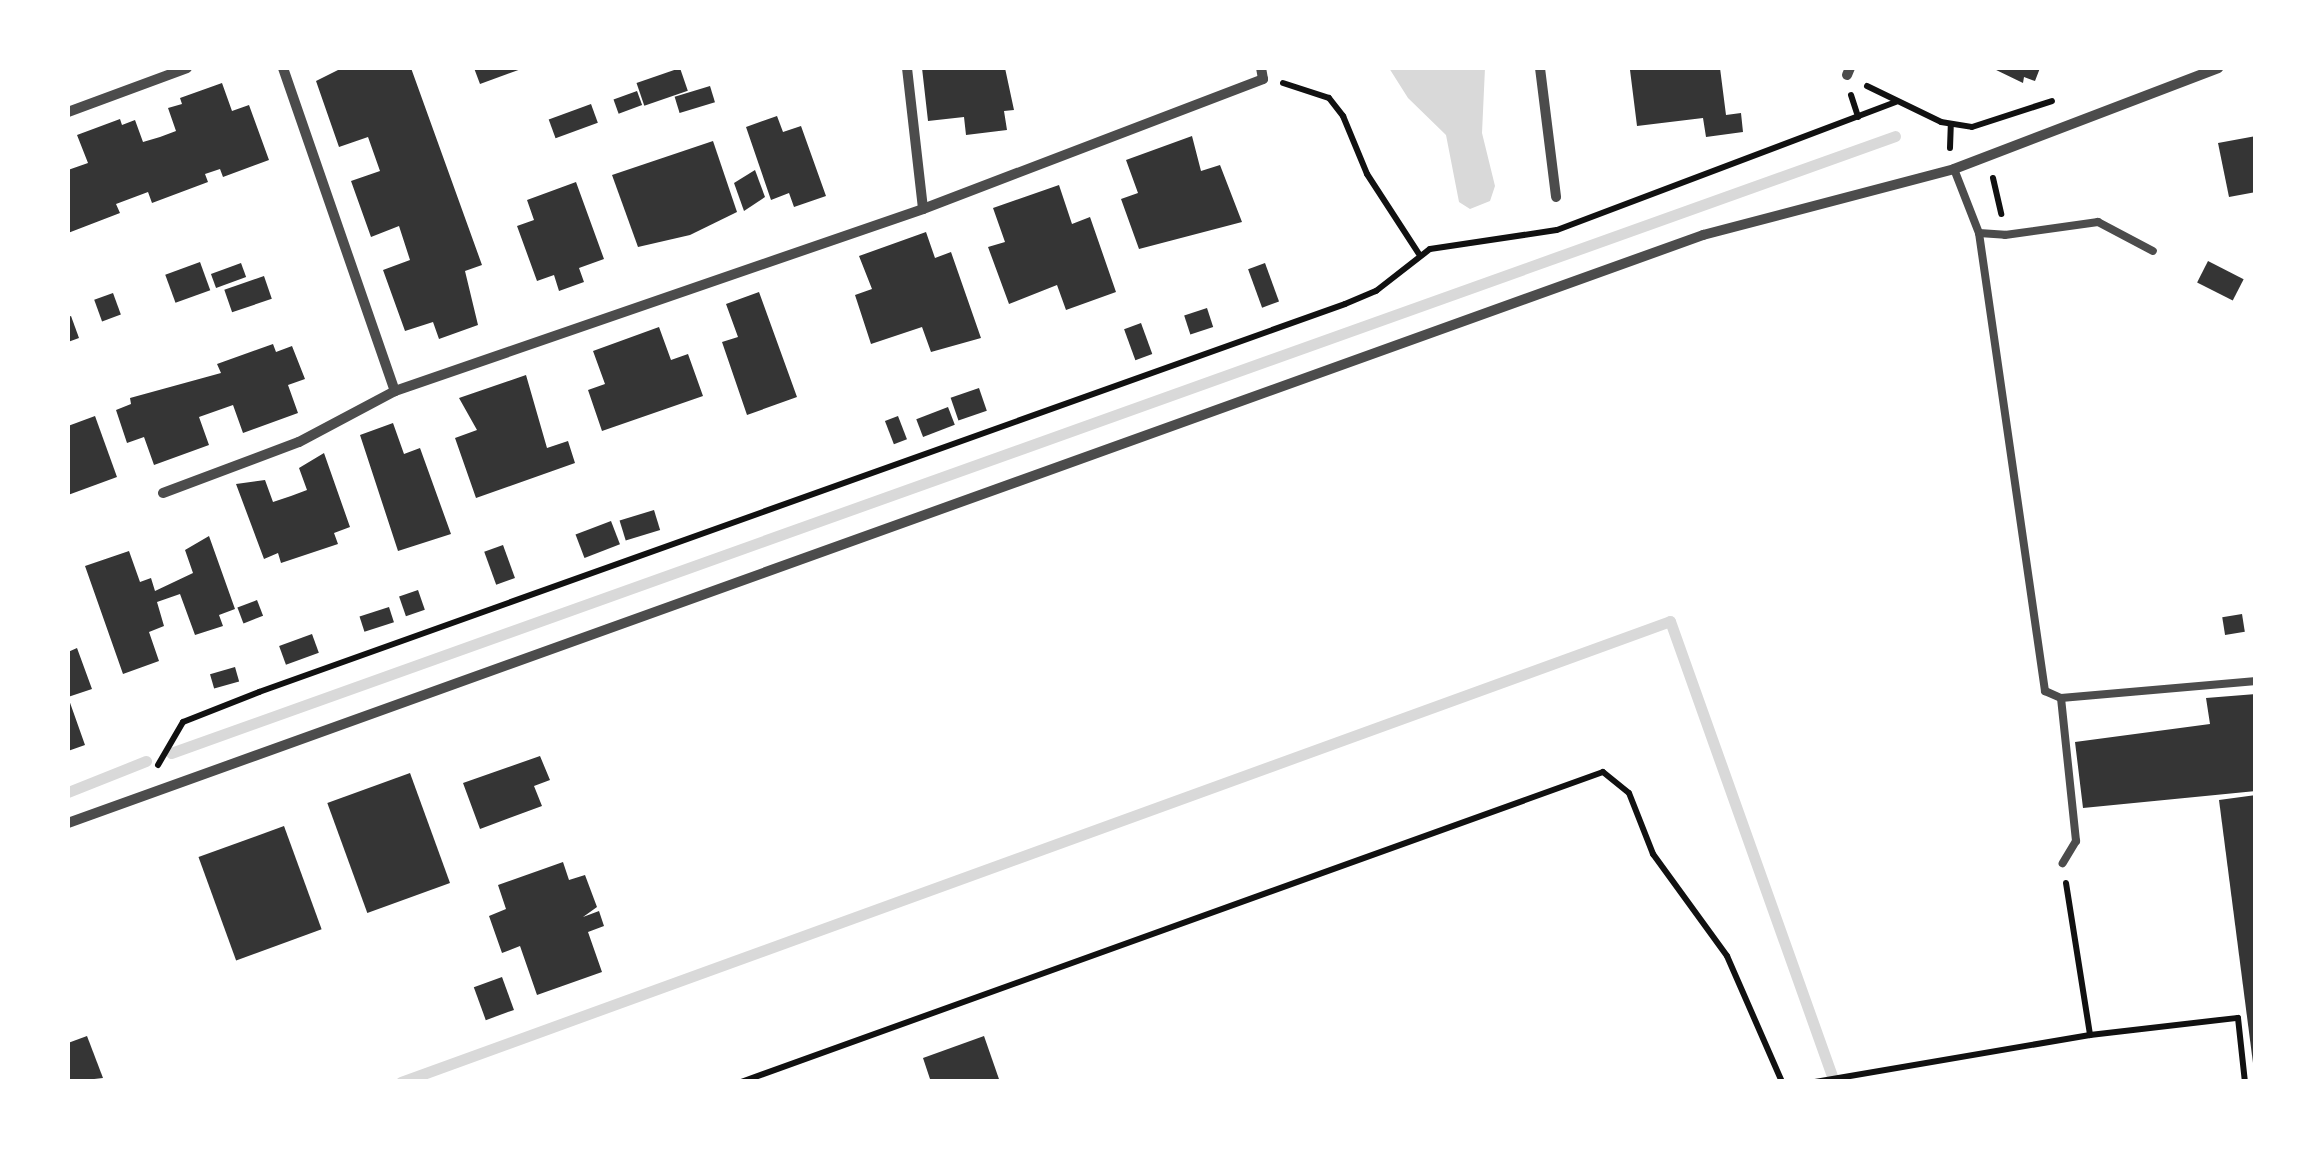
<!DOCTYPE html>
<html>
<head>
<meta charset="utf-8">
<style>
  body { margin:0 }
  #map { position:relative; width:2323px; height:1149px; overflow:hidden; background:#fff; font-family:Figtree,sans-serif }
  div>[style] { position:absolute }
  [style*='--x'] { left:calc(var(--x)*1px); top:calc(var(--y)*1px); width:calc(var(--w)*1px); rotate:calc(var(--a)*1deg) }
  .water>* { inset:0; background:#d9d9d9 }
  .stream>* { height:11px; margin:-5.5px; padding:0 5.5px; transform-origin:5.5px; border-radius:5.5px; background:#d9d9d9 }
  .building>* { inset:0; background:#353535; transform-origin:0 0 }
  .path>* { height:6px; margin:-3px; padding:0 3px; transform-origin:3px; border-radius:3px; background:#111 }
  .service>* { height:8px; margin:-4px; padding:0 4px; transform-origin:4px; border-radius:4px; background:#4c4c4c }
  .minor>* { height:10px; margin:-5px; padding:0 5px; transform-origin:5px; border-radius:5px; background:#4c4c4c }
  span { translate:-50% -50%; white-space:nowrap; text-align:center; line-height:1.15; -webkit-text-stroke:10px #fff; paint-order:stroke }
  .frame { position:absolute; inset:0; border:70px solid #fff; pointer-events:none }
</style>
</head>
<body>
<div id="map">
  <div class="water">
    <i style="clip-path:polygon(1389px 68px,1485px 68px,1482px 133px,1495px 186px,1490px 201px,1470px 209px,1459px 202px,1446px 135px,1408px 98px)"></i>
  </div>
  <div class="stream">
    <i style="--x:171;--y:753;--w:1831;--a:-19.69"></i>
    <i style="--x:68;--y:792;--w:84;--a:-21.7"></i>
    <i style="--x:401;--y:1082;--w:1350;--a:-19.96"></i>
    <i style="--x:1670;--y:621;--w:489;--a:70.4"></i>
  </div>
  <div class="building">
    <i style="clip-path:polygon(342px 68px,411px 68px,482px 265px,465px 271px,478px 325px,439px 339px,433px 322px,405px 331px,383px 270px,410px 260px,399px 226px,371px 237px,351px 181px,380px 171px,368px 137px,339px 147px,316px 81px)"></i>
    <i style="clip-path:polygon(474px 68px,524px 68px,480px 84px)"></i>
    <i style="left:680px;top:68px;width:24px;height:46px;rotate:71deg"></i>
    <i style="clip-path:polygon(922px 68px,1005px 68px,1014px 110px,1004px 111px,1007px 130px,966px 135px,964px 117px,928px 121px)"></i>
    <i style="clip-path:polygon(1653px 68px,1720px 68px,1726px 115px,1741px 113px,1743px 132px,1706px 137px,1703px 118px,1637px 126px,1630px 70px)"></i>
    <i style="clip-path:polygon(1992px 68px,2040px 68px,2035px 81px,2024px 77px,2023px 83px)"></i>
    <i style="clip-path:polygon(222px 83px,232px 111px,249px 105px,269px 160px,223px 177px,220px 169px,205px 174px,208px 182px,152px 203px,148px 192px,116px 204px,120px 213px,68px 233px,68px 170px,88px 163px,77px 135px,120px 119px,122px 125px,135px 120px,143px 142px,160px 137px,176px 131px,168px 108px,182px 104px,180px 98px)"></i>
    <i style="left:710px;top:86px;width:17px;height:37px;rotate:73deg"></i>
    <i style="left:637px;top:91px;width:15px;height:25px;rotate:70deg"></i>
    <i style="left:591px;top:104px;width:20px;height:45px;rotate:70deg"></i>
    <i style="clip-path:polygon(777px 116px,783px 132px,801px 126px,826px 196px,794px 207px,789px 193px,771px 200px,746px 127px)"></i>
    <i style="clip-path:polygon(1192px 136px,1201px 171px,1220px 165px,1242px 222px,1139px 249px,1121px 199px,1138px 193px,1126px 160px)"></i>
    <i style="clip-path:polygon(2256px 136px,2256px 192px,2229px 197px,2218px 143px)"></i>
    <i style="clip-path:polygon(713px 141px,737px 212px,690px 235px,638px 247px,612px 175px)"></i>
    <i style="clip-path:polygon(755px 170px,765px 197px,744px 211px,734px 183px)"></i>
    <i style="clip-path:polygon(576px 182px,604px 259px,579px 268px,584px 282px,559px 291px,554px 275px,537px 281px,517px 226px,534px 220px,527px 200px)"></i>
    <i style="clip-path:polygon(1059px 185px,1072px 224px,1090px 217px,1116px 292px,1066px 310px,1057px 285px,1009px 304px,988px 247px,1005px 242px,993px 208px)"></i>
    <i style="clip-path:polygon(926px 232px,935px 258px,951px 252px,981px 338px,931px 352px,922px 327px,871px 344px,855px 295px,872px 289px,859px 256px)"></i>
    <i style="left:2208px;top:261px;width:40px;height:24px;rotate:27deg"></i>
    <i style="left:200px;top:262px;width:30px;height:37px;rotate:70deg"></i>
    <i style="left:241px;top:263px;width:15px;height:32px;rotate:70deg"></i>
    <i style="left:1265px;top:263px;width:41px;height:18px;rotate:70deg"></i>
    <i style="left:264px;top:276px;width:24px;height:42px;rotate:71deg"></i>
    <i style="clip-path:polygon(759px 292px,797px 397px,747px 415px,722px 342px,738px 337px,726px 304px)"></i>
    <i style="left:113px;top:293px;width:23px;height:20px;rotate:70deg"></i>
    <i style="left:1207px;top:308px;width:20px;height:24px;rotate:72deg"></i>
    <i style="clip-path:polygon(71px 316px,79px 338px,68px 342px,68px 317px)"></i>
    <i style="left:1141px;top:323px;width:33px;height:18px;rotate:70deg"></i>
    <i style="clip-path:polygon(659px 327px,671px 360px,688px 354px,703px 396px,602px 431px,588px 390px,605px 384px,593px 351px)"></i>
    <i style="clip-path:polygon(273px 344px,276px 352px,292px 346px,305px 379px,288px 385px,298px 413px,243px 433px,233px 405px,199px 417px,209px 445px,154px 465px,144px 437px,127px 443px,116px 410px,131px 404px,130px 398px,221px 373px,217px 364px)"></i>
    <i style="clip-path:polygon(526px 375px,547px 448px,568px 441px,575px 463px,476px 498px,455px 438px,477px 430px,459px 398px)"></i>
    <i style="left:979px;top:388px;width:24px;height:30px;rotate:71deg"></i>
    <i style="left:948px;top:407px;width:19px;height:34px;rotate:69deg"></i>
    <i style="clip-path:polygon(95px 416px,117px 477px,68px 495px,68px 426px)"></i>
    <i style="left:898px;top:416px;width:25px;height:14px;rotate:69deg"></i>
    <i style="clip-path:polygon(393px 423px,404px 454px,420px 448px,451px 534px,398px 551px,360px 435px)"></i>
    <i style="clip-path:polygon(324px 453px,350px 527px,334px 533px,338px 544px,281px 563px,278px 553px,264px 559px,236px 484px,265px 480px,273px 502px,291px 496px,307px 490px,299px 468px)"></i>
    <i style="left:654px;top:510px;width:21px;height:36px;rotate:73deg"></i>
    <i style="left:611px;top:521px;width:25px;height:38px;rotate:69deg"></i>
    <i style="clip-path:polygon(209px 536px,235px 609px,219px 615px,223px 626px,195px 635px,180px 594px,157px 602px,164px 626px,149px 632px,159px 661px,123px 674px,85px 566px,129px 551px,140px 582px,151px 578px,155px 591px,193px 573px,185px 550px)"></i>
    <i style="left:503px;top:545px;width:35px;height:20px;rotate:70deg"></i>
    <i style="left:418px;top:590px;width:21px;height:20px;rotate:71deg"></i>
    <i style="left:257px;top:600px;width:17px;height:21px;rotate:69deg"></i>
    <i style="left:389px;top:607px;width:16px;height:31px;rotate:72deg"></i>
    <i style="left:2242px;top:614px;width:18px;height:20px;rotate:81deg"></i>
    <i style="left:312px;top:634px;width:20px;height:35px;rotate:70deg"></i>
    <i style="clip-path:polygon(77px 648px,92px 689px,68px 697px,85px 745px,68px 751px,68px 652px)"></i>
    <i style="left:235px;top:667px;width:15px;height:26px;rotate:74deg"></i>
    <i style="clip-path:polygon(2256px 694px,2256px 791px,2083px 808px,2075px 742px,2210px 724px,2206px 698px)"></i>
    <i style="clip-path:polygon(540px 756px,550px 780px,534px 786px,542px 806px,480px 829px,463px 783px)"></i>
    <i style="left:410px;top:773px;width:117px;height:88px;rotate:70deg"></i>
    <i style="clip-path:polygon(2256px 795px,2256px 1063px,2253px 1063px,2219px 800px)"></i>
    <i style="left:284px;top:826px;width:110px;height:91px;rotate:70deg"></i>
    <i style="clip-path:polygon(563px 862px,569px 880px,585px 875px,597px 907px,583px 917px,599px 911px,604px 926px,588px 932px,602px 972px,537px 995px,520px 946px,502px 953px,489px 916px,506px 909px,498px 885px)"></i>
    <i style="left:502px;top:977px;width:35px;height:30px;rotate:70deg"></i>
    <i style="clip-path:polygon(87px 1036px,103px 1078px,68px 1082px,68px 1043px)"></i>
    <i style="clip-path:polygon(984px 1036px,1000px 1082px,931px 1082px,923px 1058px)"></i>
  </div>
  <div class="path">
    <i style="--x:1283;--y:83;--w:48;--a:18.1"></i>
    <i style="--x:1329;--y:98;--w:23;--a:52"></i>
    <i style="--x:1343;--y:116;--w:63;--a:67.5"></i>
    <i style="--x:1367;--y:174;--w:95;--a:57"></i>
    <i style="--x:1867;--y:86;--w:82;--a:25.9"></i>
    <i style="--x:1941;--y:122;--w:31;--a:9"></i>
    <i style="--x:1972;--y:127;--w:84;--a:-18"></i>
    <i style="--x:1851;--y:95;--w:23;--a:72"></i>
    <i style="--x:1950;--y:148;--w:23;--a:-88"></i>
    <i style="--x:1993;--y:178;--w:37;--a:77"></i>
    <i style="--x:158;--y:765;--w:50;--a:-59.8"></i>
    <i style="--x:183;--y:722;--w:82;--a:-21.5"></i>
    <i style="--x:259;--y:692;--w:1153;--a:-19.66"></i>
    <i style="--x:1345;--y:304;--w:34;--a:-23"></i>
    <i style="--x:1376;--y:291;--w:68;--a:-37.9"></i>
    <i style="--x:1430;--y:249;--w:128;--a:-8.5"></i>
    <i style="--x:1557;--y:230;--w:362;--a:-20.7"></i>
    <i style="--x:2066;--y:883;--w:154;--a:81"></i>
    <i style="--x:741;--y:1082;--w:916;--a:-19.78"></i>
    <i style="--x:1603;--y:772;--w:33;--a:39"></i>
    <i style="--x:1629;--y:793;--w:66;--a:68.5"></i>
    <i style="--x:1653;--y:854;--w:126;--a:54"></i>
    <i style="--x:1727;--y:956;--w:137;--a:66.4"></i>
    <i style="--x:1815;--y:1082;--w:279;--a:-9.7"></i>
    <i style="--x:2090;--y:1035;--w:149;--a:-6.6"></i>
    <i style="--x:2238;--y:1018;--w:64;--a:83.8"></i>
  </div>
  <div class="service">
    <i style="--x:1954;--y:169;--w:69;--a:68.7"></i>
    <i style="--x:1979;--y:233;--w:463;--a:81.8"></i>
    <i style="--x:2045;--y:691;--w:17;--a:24"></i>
    <i style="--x:2061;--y:698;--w:196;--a:-5"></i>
    <i style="--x:1979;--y:233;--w:26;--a:4"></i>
    <i style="--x:2005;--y:235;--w:94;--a:-8"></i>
    <i style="--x:2098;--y:222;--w:62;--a:27.8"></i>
    <i style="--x:2061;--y:698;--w:144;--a:84"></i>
    <i style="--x:2076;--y:841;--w:26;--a:121"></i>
  </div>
  <div class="minor">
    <i style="--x:283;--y:68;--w:342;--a:70.9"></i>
    <i style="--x:907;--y:68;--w:142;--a:83.5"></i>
    <i style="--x:1540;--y:68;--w:130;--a:82.9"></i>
    <i style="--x:1847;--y:75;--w:8;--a:-67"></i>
    <i style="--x:68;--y:112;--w:127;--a:-20.3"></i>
    <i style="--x:163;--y:493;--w:145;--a:-20.6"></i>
    <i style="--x:299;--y:442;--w:109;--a:-28"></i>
    <i style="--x:395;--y:391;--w:558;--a:-19.02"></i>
    <i style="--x:923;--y:209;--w:364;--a:-20.9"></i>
    <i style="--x:1263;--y:79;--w:11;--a:-100"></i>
    <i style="--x:68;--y:823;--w:1738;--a:-19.78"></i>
    <i style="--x:1703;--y:235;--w:260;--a:-14.7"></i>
    <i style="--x:1954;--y:169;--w:283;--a:-20.9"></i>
  </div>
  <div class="frame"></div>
</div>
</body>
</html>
